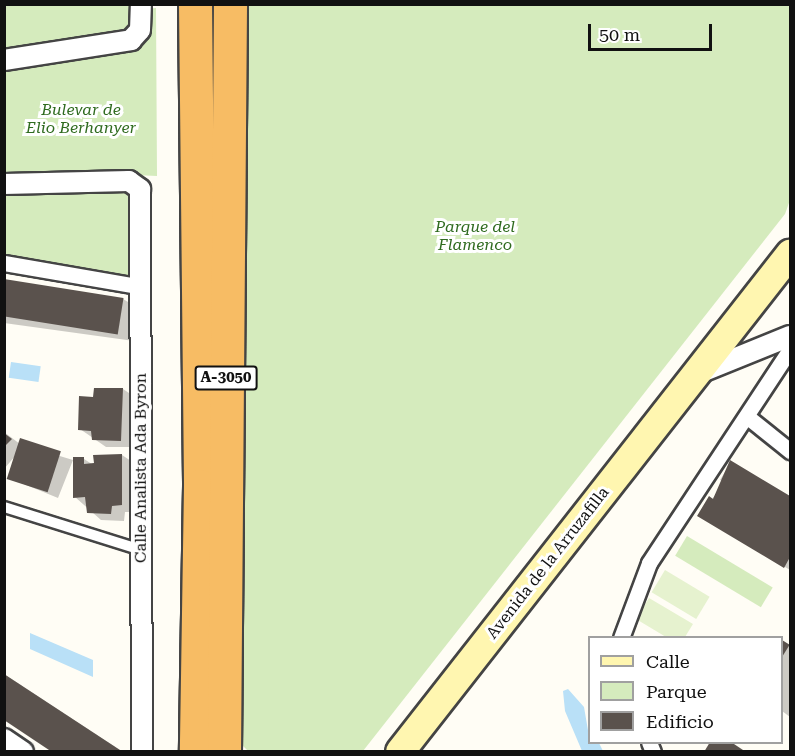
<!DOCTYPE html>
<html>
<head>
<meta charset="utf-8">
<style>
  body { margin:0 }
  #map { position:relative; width:795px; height:756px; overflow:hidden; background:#fffdf5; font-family:"Roboto Serif",serif }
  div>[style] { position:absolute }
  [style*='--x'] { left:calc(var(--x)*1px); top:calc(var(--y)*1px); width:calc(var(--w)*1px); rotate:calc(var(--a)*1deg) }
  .green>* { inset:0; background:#d5ebbd; transform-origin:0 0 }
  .pitch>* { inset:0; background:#e6f2cf; transform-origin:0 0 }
  .water>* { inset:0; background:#b9e0f7; transform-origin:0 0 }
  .shadow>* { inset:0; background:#0003 }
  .building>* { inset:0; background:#5a524d; transform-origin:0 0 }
  .roads { filter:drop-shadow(2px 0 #444) drop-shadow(-2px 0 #444) drop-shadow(0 2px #444) drop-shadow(0 -2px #444) }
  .service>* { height:10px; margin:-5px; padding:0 5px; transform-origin:5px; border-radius:5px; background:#fff }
  .pedestrian>* { height:15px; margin:-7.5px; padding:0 7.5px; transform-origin:7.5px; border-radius:7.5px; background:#fff }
  .minor>* { height:20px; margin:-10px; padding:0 10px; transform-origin:10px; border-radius:10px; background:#fff }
  .secondary>* { height:28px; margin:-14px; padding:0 14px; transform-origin:14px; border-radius:14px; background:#fff6b0 }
  .trunk>* { height:33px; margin:-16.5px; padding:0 16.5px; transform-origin:16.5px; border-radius:16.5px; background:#f7bc64 }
  span { translate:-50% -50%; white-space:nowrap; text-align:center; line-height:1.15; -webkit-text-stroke:6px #fff; paint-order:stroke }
  .shield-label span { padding:2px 4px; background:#fff; border:2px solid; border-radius:4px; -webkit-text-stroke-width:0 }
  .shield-label { font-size:15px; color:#111; font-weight:700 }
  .park-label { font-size:16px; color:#2f6b1f; font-style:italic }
  .street-label { font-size:16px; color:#111 }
  .frame { position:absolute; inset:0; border:6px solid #111; pointer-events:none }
  .legend { position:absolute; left:588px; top:636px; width:195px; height:108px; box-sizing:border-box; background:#fff; border:2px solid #a0a0a0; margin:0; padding:8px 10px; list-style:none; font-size:18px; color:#111 }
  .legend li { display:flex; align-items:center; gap:12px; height:30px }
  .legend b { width:30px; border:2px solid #a0a0a0 }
  .scale { position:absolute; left:588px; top:24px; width:124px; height:27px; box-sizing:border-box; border:3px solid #111; border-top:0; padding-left:8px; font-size:18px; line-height:21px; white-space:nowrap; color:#111; -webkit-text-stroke:4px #fff; paint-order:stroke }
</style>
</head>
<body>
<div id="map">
  <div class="green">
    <i style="clip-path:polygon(134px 4px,135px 10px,156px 8px,157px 176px,135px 175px,134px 281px,5px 259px,4px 5px)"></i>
    <i style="clip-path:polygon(247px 5px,790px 5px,790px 200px,785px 214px,363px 751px,248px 751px,241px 744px)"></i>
    <i style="left:687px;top:536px;width:100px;height:23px;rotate:31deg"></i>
  </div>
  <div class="pitch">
    <i style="left:665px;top:570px;width:52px;height:26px;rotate:31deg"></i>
    <i style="clip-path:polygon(649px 598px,693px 624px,685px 637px,666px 637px,636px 619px)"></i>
  </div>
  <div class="water">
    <i style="left:11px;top:362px;width:30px;height:16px;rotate:8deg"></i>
    <i style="clip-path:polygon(30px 633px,93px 660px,93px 677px,30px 649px)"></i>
    <i style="clip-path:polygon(568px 689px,584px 707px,590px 742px,599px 743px,603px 751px,582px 751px,565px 711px,563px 691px)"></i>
  </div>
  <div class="shadow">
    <i style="clip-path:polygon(4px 280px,123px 299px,140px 309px,134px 341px,4px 323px)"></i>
    <i style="clip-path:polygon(123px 389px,135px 397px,134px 447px,106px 447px,80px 429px,95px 399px)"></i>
    <i style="clip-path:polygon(4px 432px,20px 444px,73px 460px,58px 498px,9px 478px,16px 455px,4px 469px)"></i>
    <i style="clip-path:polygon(122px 455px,134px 463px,135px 512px,125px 512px,124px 521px,101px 520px,75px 497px,84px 459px,95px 466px)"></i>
    <i style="clip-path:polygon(731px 462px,790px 498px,790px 570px,699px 515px,725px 483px,720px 480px)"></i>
    <i style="clip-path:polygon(782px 641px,790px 646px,790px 717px,782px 711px)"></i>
    <i style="clip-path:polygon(4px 674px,123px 752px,55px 752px,4px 718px)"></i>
  </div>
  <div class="building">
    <i style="left:4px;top:279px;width:121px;height:37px;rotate:9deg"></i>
    <i style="clip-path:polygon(94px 388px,123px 388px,121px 441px,92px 440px,91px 431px,78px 430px,79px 396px,93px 397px)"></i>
    <i style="clip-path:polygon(4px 433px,12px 439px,4px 447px)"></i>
    <i style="left:20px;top:438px;width:43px;height:43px;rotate:18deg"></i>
    <i style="clip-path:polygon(122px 454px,122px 505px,112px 506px,111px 514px,87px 513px,85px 497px,73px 498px,73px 457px,84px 457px,84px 464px,94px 463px,93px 455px)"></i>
    <i style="clip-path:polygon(730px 460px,790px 496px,790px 557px,784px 568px,697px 516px,709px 496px,713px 499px)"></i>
    <i style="left:782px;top:640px;width:9px;height:73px;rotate:32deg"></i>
    <i style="clip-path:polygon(4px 674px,123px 752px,52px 752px,4px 720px)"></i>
    <i style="clip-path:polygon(710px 742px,731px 742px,746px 752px,704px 752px)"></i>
  </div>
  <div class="roads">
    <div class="service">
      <i style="--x:4;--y:507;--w:144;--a:17.4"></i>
    </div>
    <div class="pedestrian">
      <i style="--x:4;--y:263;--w:130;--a:9.8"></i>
      <i style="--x:749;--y:418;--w:53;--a:38.8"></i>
      <i style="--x:621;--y:638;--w:80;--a:-69.5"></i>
      <i style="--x:649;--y:563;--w:256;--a:-56.6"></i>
      <i style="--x:649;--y:742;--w:11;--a:68"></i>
    </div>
    <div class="minor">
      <i style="--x:4;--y:60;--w:129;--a:-8.9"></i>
      <i style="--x:131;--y:40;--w:13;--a:-48"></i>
      <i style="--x:140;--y:30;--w:26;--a:-88"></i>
      <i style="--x:4;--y:184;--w:125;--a:-1.4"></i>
      <i style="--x:129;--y:181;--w:14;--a:36"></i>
      <i style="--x:140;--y:189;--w:563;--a:89.8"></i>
      <i style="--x:699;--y:373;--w:98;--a:-22.1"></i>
      <i style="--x:4;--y:739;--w:23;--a:34"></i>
    </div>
    <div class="secondary">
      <i style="--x:400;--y:752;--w:633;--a:-51.93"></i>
    </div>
    <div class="trunk">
      <i style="--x:195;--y:4;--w:482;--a:89.4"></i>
      <i style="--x:200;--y:486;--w:266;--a:90.9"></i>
      <i style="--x:224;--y:752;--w:748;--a:-89.54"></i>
    </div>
  </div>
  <div class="shield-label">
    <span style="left:226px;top:378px">A-3050</span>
  </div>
  <div class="park-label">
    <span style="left:81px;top:119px">Bulevar de<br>Elio Berhanyer</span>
    <span style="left:475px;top:236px">Parque del<br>Flamenco</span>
  </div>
  <div class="street-label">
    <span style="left:141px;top:468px;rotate:-90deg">Calle Analista Ada Byron</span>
    <span style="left:548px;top:563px;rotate:-52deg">Avenida de la Arruzafilla</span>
  </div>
  <div class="frame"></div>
  <ul class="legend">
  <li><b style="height:8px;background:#fff6b0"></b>Calle</li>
  <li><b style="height:16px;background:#d5ebbd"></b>Parque</li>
  <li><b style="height:16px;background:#5a524d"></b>Edificio</li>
  </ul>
  <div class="scale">50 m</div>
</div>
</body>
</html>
